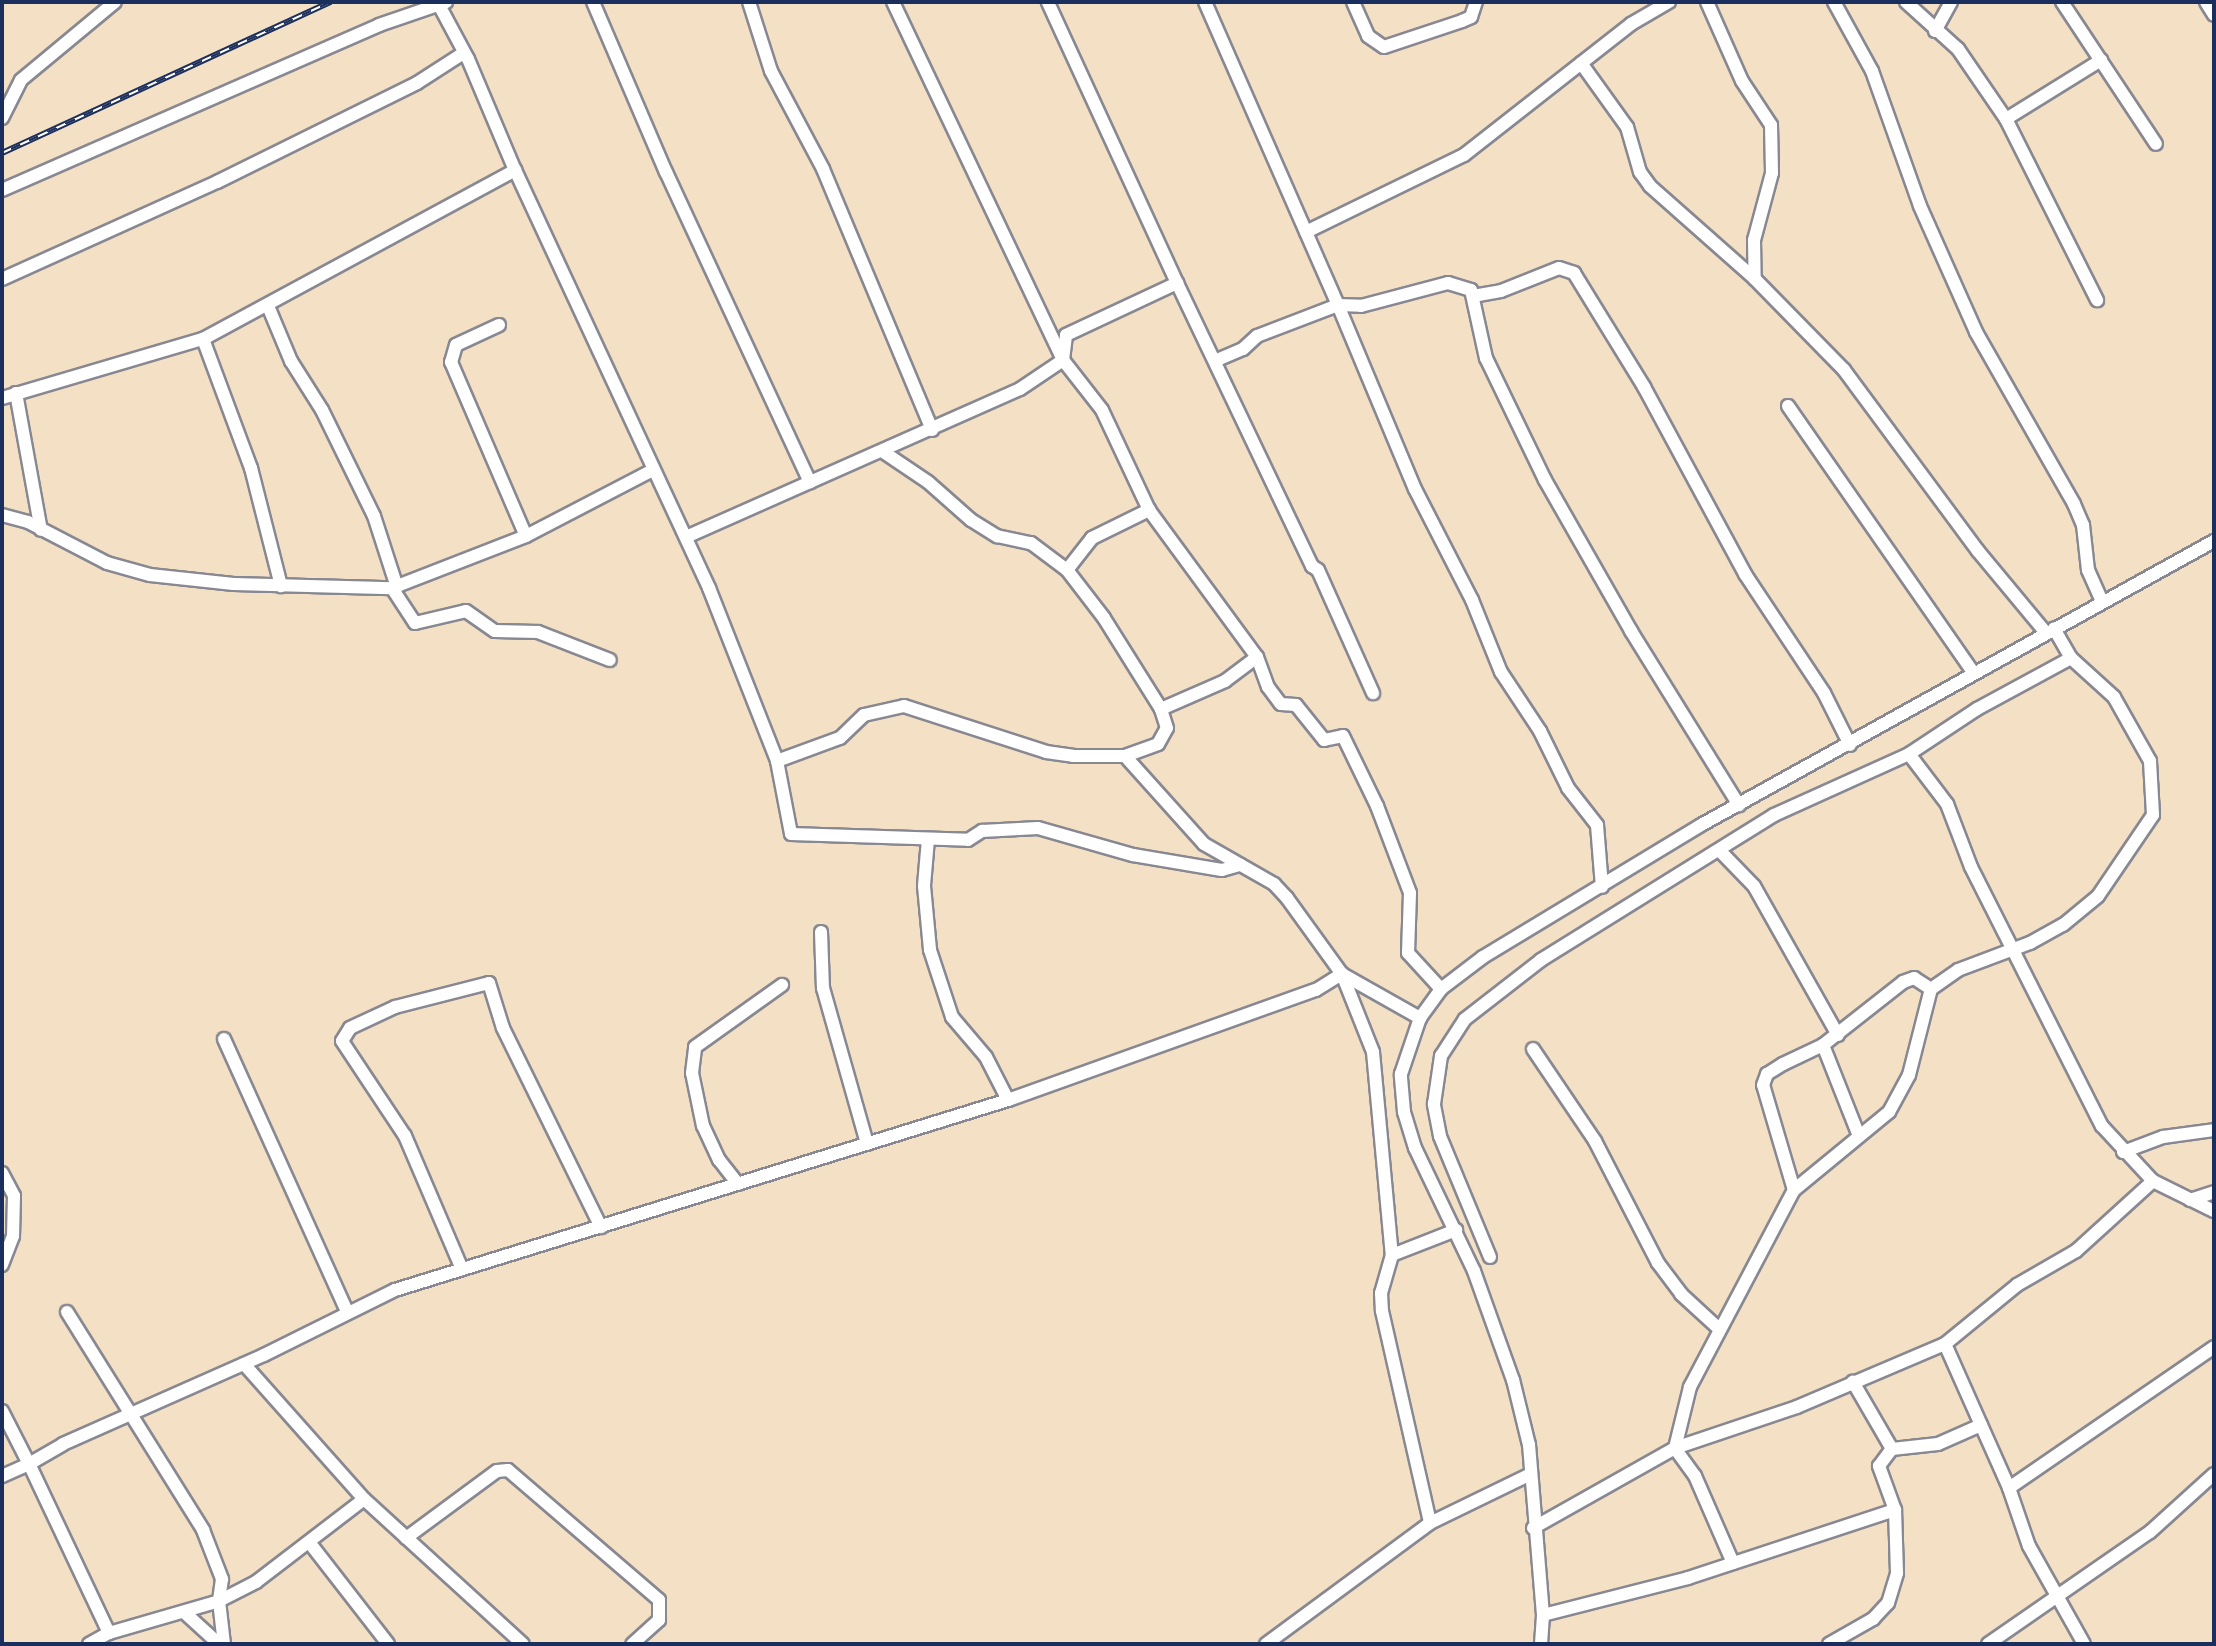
<!DOCTYPE html>
<html>
<head>
<meta charset="utf-8">
<style>
  body { margin:0 }
  #map { position:relative; width:2216px; height:1646px; overflow:hidden; background:#f4e0c5; font-family:Sriracha,sans-serif }
  div>[style] { position:absolute }
  [style*='--x'] { left:calc(var(--x)*1px); top:calc(var(--y)*1px); width:calc(var(--w)*1px); rotate:calc(var(--a)*1deg) }
  .roads { filter:drop-shadow(2px 0 #888892) drop-shadow(-2px 0 #888892) drop-shadow(0 2px #888892) drop-shadow(0 -2px #888892) }
  .street>* { height:12px; margin:-6px; padding:0 6px; transform-origin:6px; border-radius:6px; background:#fff }
  .rail>* { height:6px; margin-top:-3px; transform-origin:0; background:repeating-linear-gradient(90deg,#fff 0 10px,#1b2f5e 0 20px); box-sizing:border-box; border-block:2px solid #1b2f5e }
  span { translate:-50% -50%; white-space:nowrap; text-align:center; line-height:1.15; -webkit-text-stroke:7px #fff; paint-order:stroke }
  .frame { position:absolute; inset:0; border:4px solid #1b2f5e; pointer-events:none }
</style>
</head>
<body>
<div id="map">
  <div class="roads">
    <div class="street">
      <i style="--x:593;--y:2;--w:185;--a:66.8"></i>
      <i style="--x:666;--y:172;--w:342;--a:65.1"></i>
      <i style="--x:749;--y:2;--w:72;--a:72.3"></i>
      <i style="--x:771;--y:71;--w:111;--a:62"></i>
      <i style="--x:823;--y:169;--w:283;--a:67.3"></i>
      <i style="--x:893;--y:2;--w:396;--a:64.6"></i>
      <i style="--x:1063;--y:360;--w:63;--a:52"></i>
      <i style="--x:1102;--y:410;--w:110;--a:64.8"></i>
      <i style="--x:1149;--y:510;--w:182;--a:53.7"></i>
      <i style="--x:1257;--y:657;--w:32;--a:70"></i>
      <i style="--x:1268;--y:687;--w:21;--a:53"></i>
      <i style="--x:1281;--y:704;--w:15;--a:4"></i>
      <i style="--x:1296;--y:705;--w:45;--a:51.3"></i>
      <i style="--x:1324;--y:740;--w:19;--a:-12"></i>
      <i style="--x:1343;--y:736;--w:78;--a:64.1"></i>
      <i style="--x:1377;--y:806;--w:93;--a:69.2"></i>
      <i style="--x:1410;--y:893;--w:60;--a:91.9"></i>
      <i style="--x:1408;--y:953;--w:49;--a:47.5"></i>
      <i style="--x:1205;--y:2;--w:331;--a:66.3"></i>
      <i style="--x:1338;--y:305;--w:23;--a:2"></i>
      <i style="--x:1361;--y:306;--w:90;--a:-14.8"></i>
      <i style="--x:1448;--y:283;--w:24;--a:17"></i>
      <i style="--x:1471;--y:290;--w:70;--a:77.6"></i>
      <i style="--x:1486;--y:358;--w:136;--a:64.2"></i>
      <i style="--x:1545;--y:480;--w:174;--a:60.3"></i>
      <i style="--x:1631;--y:631;--w:205;--a:58.2"></i>
      <i style="--x:1353;--y:2;--w:37;--a:66"></i>
      <i style="--x:1368;--y:36;--w:19;--a:35"></i>
      <i style="--x:1384;--y:47;--w:82;--a:-18.4"></i>
      <i style="--x:1462;--y:21;--w:10;--a:-24"></i>
      <i style="--x:1471;--y:17;--w:16;--a:-72"></i>
      <i style="--x:1707;--y:2;--w:86;--a:66.1"></i>
      <i style="--x:1742;--y:81;--w:53;--a:56.6"></i>
      <i style="--x:1771;--y:125;--w:48;--a:88.8"></i>
      <i style="--x:1772;--y:173;--w:69;--a:105"></i>
      <i style="--x:1754;--y:240;--w:39;--a:89"></i>
      <i style="--x:1834;--y:2;--w:79;--a:61.2"></i>
      <i style="--x:1872;--y:71;--w:143;--a:70.4"></i>
      <i style="--x:1920;--y:206;--w:138;--a:66"></i>
      <i style="--x:1976;--y:332;--w:198;--a:60.3"></i>
      <i style="--x:2074;--y:504;--w:23;--a:67"></i>
      <i style="--x:2083;--y:525;--w:45;--a:83.7"></i>
      <i style="--x:2088;--y:570;--w:35;--a:66"></i>
      <i style="--x:1906;--y:2;--w:70;--a:42.1"></i>
      <i style="--x:1958;--y:49;--w:85;--a:55.6"></i>
      <i style="--x:2006;--y:119;--w:203;--a:63.3"></i>
      <i style="--x:2062;--y:2;--w:170;--a:56.5"></i>
      <i style="--x:2206;--y:2;--w:15;--a:58"></i>
      <i style="--x:439;--y:5;--w:61;--a:61.8"></i>
      <i style="--x:468;--y:59;--w:121;--a:67.1"></i>
      <i style="--x:1935;--y:31;--w:33;--a:-61"></i>
      <i style="--x:1581;--y:63;--w:79;--a:54.3"></i>
      <i style="--x:1627;--y:127;--w:47;--a:73.9"></i>
      <i style="--x:1640;--y:172;--w:17;--a:54"></i>
      <i style="--x:1650;--y:186;--w:140;--a:41.5"></i>
      <i style="--x:1755;--y:279;--w:127;--a:45.6"></i>
      <i style="--x:1844;--y:370;--w:225;--a:53.5"></i>
      <i style="--x:1978;--y:551;--w:107;--a:50.3"></i>
      <i style="--x:2;--y:118;--w:42;--a:-63.4"></i>
      <i style="--x:21;--y:80;--w:122;--a:-39.7"></i>
      <i style="--x:2006;--y:119;--w:112;--a:-31.8"></i>
      <i style="--x:2;--y:190;--w:412;--a:-23.6"></i>
      <i style="--x:379;--y:25;--w:71;--a:-18.9"></i>
      <i style="--x:1306;--y:232;--w:176;--a:-26"></i>
      <i style="--x:1464;--y:155;--w:212;--a:-38.1"></i>
      <i style="--x:1631;--y:24;--w:44;--a:-30.1"></i>
      <i style="--x:2;--y:279;--w:236;--a:-24.3"></i>
      <i style="--x:217;--y:182;--w:223;--a:-26.3"></i>
      <i style="--x:417;--y:83;--w:54;--a:-32.8"></i>
      <i style="--x:1177;--y:283;--w:314;--a:64.5"></i>
      <i style="--x:1312;--y:566;--w:7;--a:34"></i>
      <i style="--x:1318;--y:570;--w:135;--a:65.9"></i>
      <i style="--x:1473;--y:296;--w:28;--a:-10"></i>
      <i style="--x:1501;--y:291;--w:62;--a:-21.6"></i>
      <i style="--x:1559;--y:268;--w:16;--a:18"></i>
      <i style="--x:1574;--y:273;--w:134;--a:58.4"></i>
      <i style="--x:1644;--y:387;--w:213;--a:61.6"></i>
      <i style="--x:1745;--y:574;--w:143;--a:56.4"></i>
      <i style="--x:1824;--y:693;--w:58;--a:63.4"></i>
      <i style="--x:268;--y:306;--w:60;--a:67.3"></i>
      <i style="--x:291;--y:361;--w:58;--a:57.7"></i>
      <i style="--x:322;--y:410;--w:118;--a:63.9"></i>
      <i style="--x:374;--y:516;--w:75;--a:72.1"></i>
      <i style="--x:499;--y:325;--w:47;--a:155.1"></i>
      <i style="--x:456;--y:345;--w:18;--a:106"></i>
      <i style="--x:451;--y:362;--w:189;--a:66.7"></i>
      <i style="--x:203;--y:339;--w:138;--a:69.6"></i>
      <i style="--x:251;--y:468;--w:122;--a:75.7"></i>
      <i style="--x:1217;--y:360;--w:28;--a:-23"></i>
      <i style="--x:1243;--y:349;--w:19;--a:-43"></i>
      <i style="--x:1257;--y:336;--w:87;--a:-20.9"></i>
      <i style="--x:1338;--y:305;--w:199;--a:67.3"></i>
      <i style="--x:1415;--y:489;--w:125;--a:62.8"></i>
      <i style="--x:1472;--y:600;--w:78;--a:68.1"></i>
      <i style="--x:1501;--y:672;--w:71;--a:56.5"></i>
      <i style="--x:1540;--y:731;--w:64;--a:63.8"></i>
      <i style="--x:1568;--y:788;--w:47;--a:51.9"></i>
      <i style="--x:1597;--y:825;--w:62;--a:85.4"></i>
      <i style="--x:16;--y:393;--w:139;--a:79.7"></i>
      <i style="--x:2;--y:398;--w:209;--a:-16.4"></i>
      <i style="--x:203;--y:339;--w:355;--a:-28.4"></i>
      <i style="--x:515;--y:170;--w:461;--a:65.1"></i>
      <i style="--x:709;--y:588;--w:186;--a:68.5"></i>
      <i style="--x:777;--y:761;--w:74;--a:79.1"></i>
      <i style="--x:791;--y:834;--w:177;--a:1.9"></i>
      <i style="--x:968;--y:840;--w:17;--a:-33"></i>
      <i style="--x:982;--y:831;--w:56;--a:-3.1"></i>
      <i style="--x:1038;--y:828;--w:99;--a:15.9"></i>
      <i style="--x:1133;--y:855;--w:90;--a:9.6"></i>
      <i style="--x:1222;--y:870;--w:19;--a:-16"></i>
      <i style="--x:1788;--y:406;--w:326;--a:55.2"></i>
      <i style="--x:882;--y:451;--w:55;--a:34"></i>
      <i style="--x:928;--y:482;--w:57;--a:41.5"></i>
      <i style="--x:971;--y:520;--w:31;--a:32"></i>
      <i style="--x:997;--y:536;--w:35;--a:12"></i>
      <i style="--x:1031;--y:543;--w:45;--a:36.9"></i>
      <i style="--x:1067;--y:570;--w:41;--a:-52"></i>
      <i style="--x:1092;--y:538;--w:64;--a:-26.2"></i>
      <i style="--x:2;--y:515;--w:27;--a:15"></i>
      <i style="--x:28;--y:522;--w:89;--a:27.4"></i>
      <i style="--x:107;--y:563;--w:45;--a:15.6"></i>
      <i style="--x:150;--y:575;--w:84;--a:6.1"></i>
      <i style="--x:234;--y:584;--w:158;--a:1.5"></i>
      <i style="--x:392;--y:588;--w:42;--a:56.7"></i>
      <i style="--x:415;--y:623;--w:52;--a:-13.2"></i>
      <i style="--x:466;--y:611;--w:35;--a:35"></i>
      <i style="--x:495;--y:631;--w:43;--a:1.3"></i>
      <i style="--x:538;--y:632;--w:77;--a:21.3"></i>
      <i style="--x:686;--y:537;--w:365;--a:-23.9"></i>
      <i style="--x:1020;--y:389;--w:52;--a:-34"></i>
      <i style="--x:1063;--y:360;--w:25;--a:-83"></i>
      <i style="--x:1066;--y:335;--w:123;--a:-25.1"></i>
      <i style="--x:1177;--y:283;--w:309;--a:-114.7"></i>
      <i style="--x:392;--y:588;--w:144;--a:-21.2"></i>
      <i style="--x:526;--y:536;--w:143;--a:-27.5"></i>
      <i style="--x:1161;--y:709;--w:70;--a:-23.6"></i>
      <i style="--x:1225;--y:681;--w:40;--a:-37"></i>
      <i style="--x:1909;--y:754;--w:63;--a:52.8"></i>
      <i style="--x:1947;--y:804;--w:67;--a:69.1"></i>
      <i style="--x:1971;--y:867;--w:290;--a:63.2"></i>
      <i style="--x:2102;--y:1126;--w:75;--a:47.2"></i>
      <i style="--x:2153;--y:1181;--w:68;--a:26.2"></i>
      <i style="--x:1125;--y:756;--w:118;--a:48.1"></i>
      <i style="--x:1204;--y:844;--w:81;--a:29.7"></i>
      <i style="--x:1274;--y:884;--w:19;--a:47"></i>
      <i style="--x:1287;--y:898;--w:94;--a:54.1"></i>
      <i style="--x:1342;--y:974;--w:84;--a:68.3"></i>
      <i style="--x:1373;--y:1052;--w:204;--a:84.7"></i>
      <i style="--x:1392;--y:1255;--w:40;--a:106"></i>
      <i style="--x:1381;--y:1293;--w:18;--a:87"></i>
      <i style="--x:1382;--y:1311;--w:217;--a:77.2"></i>
      <i style="--x:777;--y:761;--w:67;--a:-20.1"></i>
      <i style="--x:840;--y:738;--w:33;--a:-44"></i>
      <i style="--x:864;--y:715;--w:41;--a:-12.7"></i>
      <i style="--x:904;--y:706;--w:149;--a:17.9"></i>
      <i style="--x:1046;--y:752;--w:27;--a:8"></i>
      <i style="--x:1073;--y:756;--w:52;--a:0"></i>
      <i style="--x:1125;--y:756;--w:35;--a:-20"></i>
      <i style="--x:1158;--y:744;--w:18;--a:-61"></i>
      <i style="--x:1167;--y:728;--w:20;--a:-108"></i>
      <i style="--x:1161;--y:709;--w:107;--a:-122.1"></i>
      <i style="--x:1104;--y:618;--w:61;--a:-127.6"></i>
      <i style="--x:928;--y:839;--w:47;--a:94.9"></i>
      <i style="--x:924;--y:886;--w:64;--a:84.6"></i>
      <i style="--x:930;--y:950;--w:71;--a:71.8"></i>
      <i style="--x:952;--y:1017;--w:52;--a:49.6"></i>
      <i style="--x:986;--y:1057;--w:48;--a:62.9"></i>
      <i style="--x:1721;--y:852;--w:47;--a:45.9"></i>
      <i style="--x:1754;--y:886;--w:171;--a:60.6"></i>
      <i style="--x:821;--y:932;--w:56;--a:88"></i>
      <i style="--x:823;--y:988;--w:162;--a:74.2"></i>
      <i style="--x:1342;--y:974;--w:90;--a:29.4"></i>
      <i style="--x:224;--y:1039;--w:299;--a:65.7"></i>
      <i style="--x:1533;--y:1049;--w:111;--a:56"></i>
      <i style="--x:1595;--y:1141;--w:137;--a:62.7"></i>
      <i style="--x:1658;--y:1263;--w:39;--a:53"></i>
      <i style="--x:1681;--y:1294;--w:52;--a:42.6"></i>
      <i style="--x:1859;--y:1136;--w:98;--a:-111.6"></i>
      <i style="--x:1823;--y:1045;--w:102;--a:-38.2"></i>
      <i style="--x:1903;--y:982;--w:12;--a:-20"></i>
      <i style="--x:1914;--y:978;--w:20;--a:33"></i>
      <i style="--x:2123;--y:1152;--w:43;--a:-20.6"></i>
      <i style="--x:2163;--y:1137;--w:51;--a:-7.8"></i>
      <i style="--x:2;--y:1173;--w:26;--a:62"></i>
      <i style="--x:14;--y:1196;--w:40;--a:91.4"></i>
      <i style="--x:13;--y:1236;--w:31;--a:111"></i>
      <i style="--x:738;--y:1184;--w:31;--a:-128"></i>
      <i style="--x:719;--y:1160;--w:38;--a:-115"></i>
      <i style="--x:703;--y:1126;--w:54;--a:-101.7"></i>
      <i style="--x:692;--y:1073;--w:26;--a:-83"></i>
      <i style="--x:695;--y:1047;--w:107;--a:-35.5"></i>
      <i style="--x:1794;--y:1190;--w:109;--a:-106.4"></i>
      <i style="--x:1763;--y:1085;--w:12;--a:-70"></i>
      <i style="--x:1767;--y:1074;--w:19;--a:-32"></i>
      <i style="--x:1783;--y:1064;--w:44;--a:-25.4"></i>
      <i style="--x:2190;--y:1200;--w:25;--a:-18"></i>
      <i style="--x:1392;--y:1255;--w:69;--a:-21.3"></i>
      <i style="--x:1490;--y:1257;--w:131;--a:-112.5"></i>
      <i style="--x:1440;--y:1136;--w:33;--a:-101"></i>
      <i style="--x:1434;--y:1104;--w:49;--a:-81.7"></i>
      <i style="--x:1441;--y:1056;--w:44;--a:-57"></i>
      <i style="--x:1465;--y:1019;--w:96;--a:-37.8"></i>
      <i style="--x:1541;--y:960;--w:274;--a:-31.9"></i>
      <i style="--x:1774;--y:815;--w:148;--a:-24.3"></i>
      <i style="--x:1909;--y:754;--w:82;--a:-33.5"></i>
      <i style="--x:1977;--y:709;--w:107;--a:-28.5"></i>
      <i style="--x:462;--y:1269;--w:145;--a:-113.2"></i>
      <i style="--x:405;--y:1136;--w:114;--a:-123.6"></i>
      <i style="--x:342;--y:1041;--w:15;--a:-58"></i>
      <i style="--x:350;--y:1028;--w:50;--a:-25"></i>
      <i style="--x:395;--y:1007;--w:97;--a:-14.3"></i>
      <i style="--x:489;--y:983;--w:47;--a:72.7"></i>
      <i style="--x:503;--y:1028;--w:222;--a:63.8"></i>
      <i style="--x:67;--y:1312;--w:257;--a:58"></i>
      <i style="--x:203;--y:1530;--w:53;--a:68.8"></i>
      <i style="--x:222;--y:1579;--w:22;--a:98"></i>
      <i style="--x:219;--y:1601;--w:43;--a:83.4"></i>
      <i style="--x:1945;--y:1344;--w:158;--a:66"></i>
      <i style="--x:2009;--y:1488;--w:61;--a:71"></i>
      <i style="--x:2029;--y:1546;--w:112;--a:60.7"></i>
      <i style="--x:244;--y:1364;--w:181;--a:48.4"></i>
      <i style="--x:364;--y:1499;--w:215;--a:42.4"></i>
      <i style="--x:2;--y:1411;--w:59;--a:63"></i>
      <i style="--x:29;--y:1464;--w:30;--a:156"></i>
      <i style="--x:1892;--y:1449;--w:46;--a:-6.2"></i>
      <i style="--x:1938;--y:1444;--w:47;--a:-23.8"></i>
      <i style="--x:2009;--y:1488;--w:249;--a:-34.5"></i>
      <i style="--x:1533;--y:1528;--w:163;--a:-29.4"></i>
      <i style="--x:1675;--y:1448;--w:129;--a:-18.6"></i>
      <i style="--x:1797;--y:1407;--w:161;--a:-23.1"></i>
      <i style="--x:1945;--y:1344;--w:93;--a:-39.3"></i>
      <i style="--x:2017;--y:1285;--w:68;--a:-30"></i>
      <i style="--x:2076;--y:1251;--w:104;--a:-42.3"></i>
      <i style="--x:406;--y:1538;--w:113;--a:-36.4"></i>
      <i style="--x:497;--y:1471;--w:11;--a:-5"></i>
      <i style="--x:508;--y:1470;--w:199;--a:40.7"></i>
      <i style="--x:659;--y:1600;--w:20;--a:90"></i>
      <i style="--x:659;--y:1620;--w:36;--a:138"></i>
      <i style="--x:309;--y:1542;--w:129;--a:52.2"></i>
      <i style="--x:1733;--y:1563;--w:95;--a:-113.6"></i>
      <i style="--x:1695;--y:1476;--w:34;--a:-126"></i>
      <i style="--x:1675;--y:1448;--w:63;--a:-76.2"></i>
      <i style="--x:1690;--y:1387;--w:223;--a:-62.2"></i>
      <i style="--x:1794;--y:1190;--w:123;--a:-39.4"></i>
      <i style="--x:1889;--y:1112;--w:42;--a:-61.6"></i>
      <i style="--x:1909;--y:1075;--w:89;--a:-75.7"></i>
      <i style="--x:1931;--y:989;--w:33;--a:-35"></i>
      <i style="--x:1958;--y:970;--w:77;--a:-20.6"></i>
      <i style="--x:2030;--y:943;--w:38;--a:-29"></i>
      <i style="--x:2063;--y:925;--w:45;--a:-39.6"></i>
      <i style="--x:2098;--y:896;--w:98;--a:-55.8"></i>
      <i style="--x:2153;--y:815;--w:54;--a:-93.2"></i>
      <i style="--x:2150;--y:761;--w:73;--a:-119.4"></i>
      <i style="--x:2114;--y:697;--w:58;--a:-137.8"></i>
      <i style="--x:2071;--y:658;--w:34;--a:-120"></i>
      <i style="--x:185;--y:1613;--w:46;--a:42.4"></i>
      <i style="--x:1543;--y:1615;--w:150;--a:-14.3"></i>
      <i style="--x:1688;--y:1578;--w:218;--a:-18.2"></i>
      <i style="--x:109;--y:1633;--w:115;--a:-16.2"></i>
      <i style="--x:219;--y:1601;--w:42;--a:-27.2"></i>
      <i style="--x:256;--y:1582;--w:136;--a:-37.5"></i>
      <i style="--x:89;--y:1644;--w:23;--a:-29"></i>
      <i style="--x:109;--y:1633;--w:187;--a:-115.3"></i>
      <i style="--x:29;--y:1464;--w:39;--a:-30"></i>
      <i style="--x:63;--y:1444;--w:220;--a:-23.9"></i>
      <i style="--x:264;--y:1355;--w:146;--a:-26.4"></i>
      <i style="--x:395;--y:1290;--w:642;--a:-17.22"></i>
      <i style="--x:1008;--y:1100;--w:327;--a:-19.7"></i>
      <i style="--x:1316;--y:990;--w:31;--a:-32"></i>
      <i style="--x:1266;--y:1644;--w:204;--a:-36.4"></i>
      <i style="--x:1430;--y:1523;--w:112;--a:-25.9"></i>
      <i style="--x:1541;--y:1644;--w:29;--a:-86"></i>
      <i style="--x:1543;--y:1615;--w:171;--a:-94.7"></i>
      <i style="--x:1529;--y:1445;--w:67;--a:-103.8"></i>
      <i style="--x:1513;--y:1380;--w:116;--a:-109.7"></i>
      <i style="--x:1474;--y:1271;--w:136;--a:-115.6"></i>
      <i style="--x:1415;--y:1148;--w:38;--a:-107"></i>
      <i style="--x:1404;--y:1112;--w:38;--a:-95"></i>
      <i style="--x:1401;--y:1074;--w:59;--a:-71.3"></i>
      <i style="--x:1420;--y:1018;--w:36;--a:-54"></i>
      <i style="--x:1441;--y:989;--w:53;--a:-37.3"></i>
      <i style="--x:1483;--y:957;--w:255;--a:-31.2"></i>
      <i style="--x:1701;--y:825;--w:586;--a:-28.97"></i>
      <i style="--x:1829;--y:1644;--w:51;--a:-29.6"></i>
      <i style="--x:1873;--y:1619;--w:22;--a:-47"></i>
      <i style="--x:1888;--y:1603;--w:31;--a:-73"></i>
      <i style="--x:1897;--y:1573;--w:63;--a:-91.8"></i>
      <i style="--x:1895;--y:1510;--w:47;--a:-110"></i>
      <i style="--x:1879;--y:1466;--w:21;--a:-53"></i>
      <i style="--x:1892;--y:1449;--w:78;--a:-120.2"></i>
      <i style="--x:1988;--y:1644;--w:197;--a:-34.7"></i>
      <i style="--x:2150;--y:1532;--w:86;--a:-42.2"></i>
    </div>
  </div>
  <div class="rail">
    <i style="--x:2;--y:153;--w:362;--a:-24.7"></i>
  </div>
  <div class="frame"></div>
</div>
</body>
</html>
